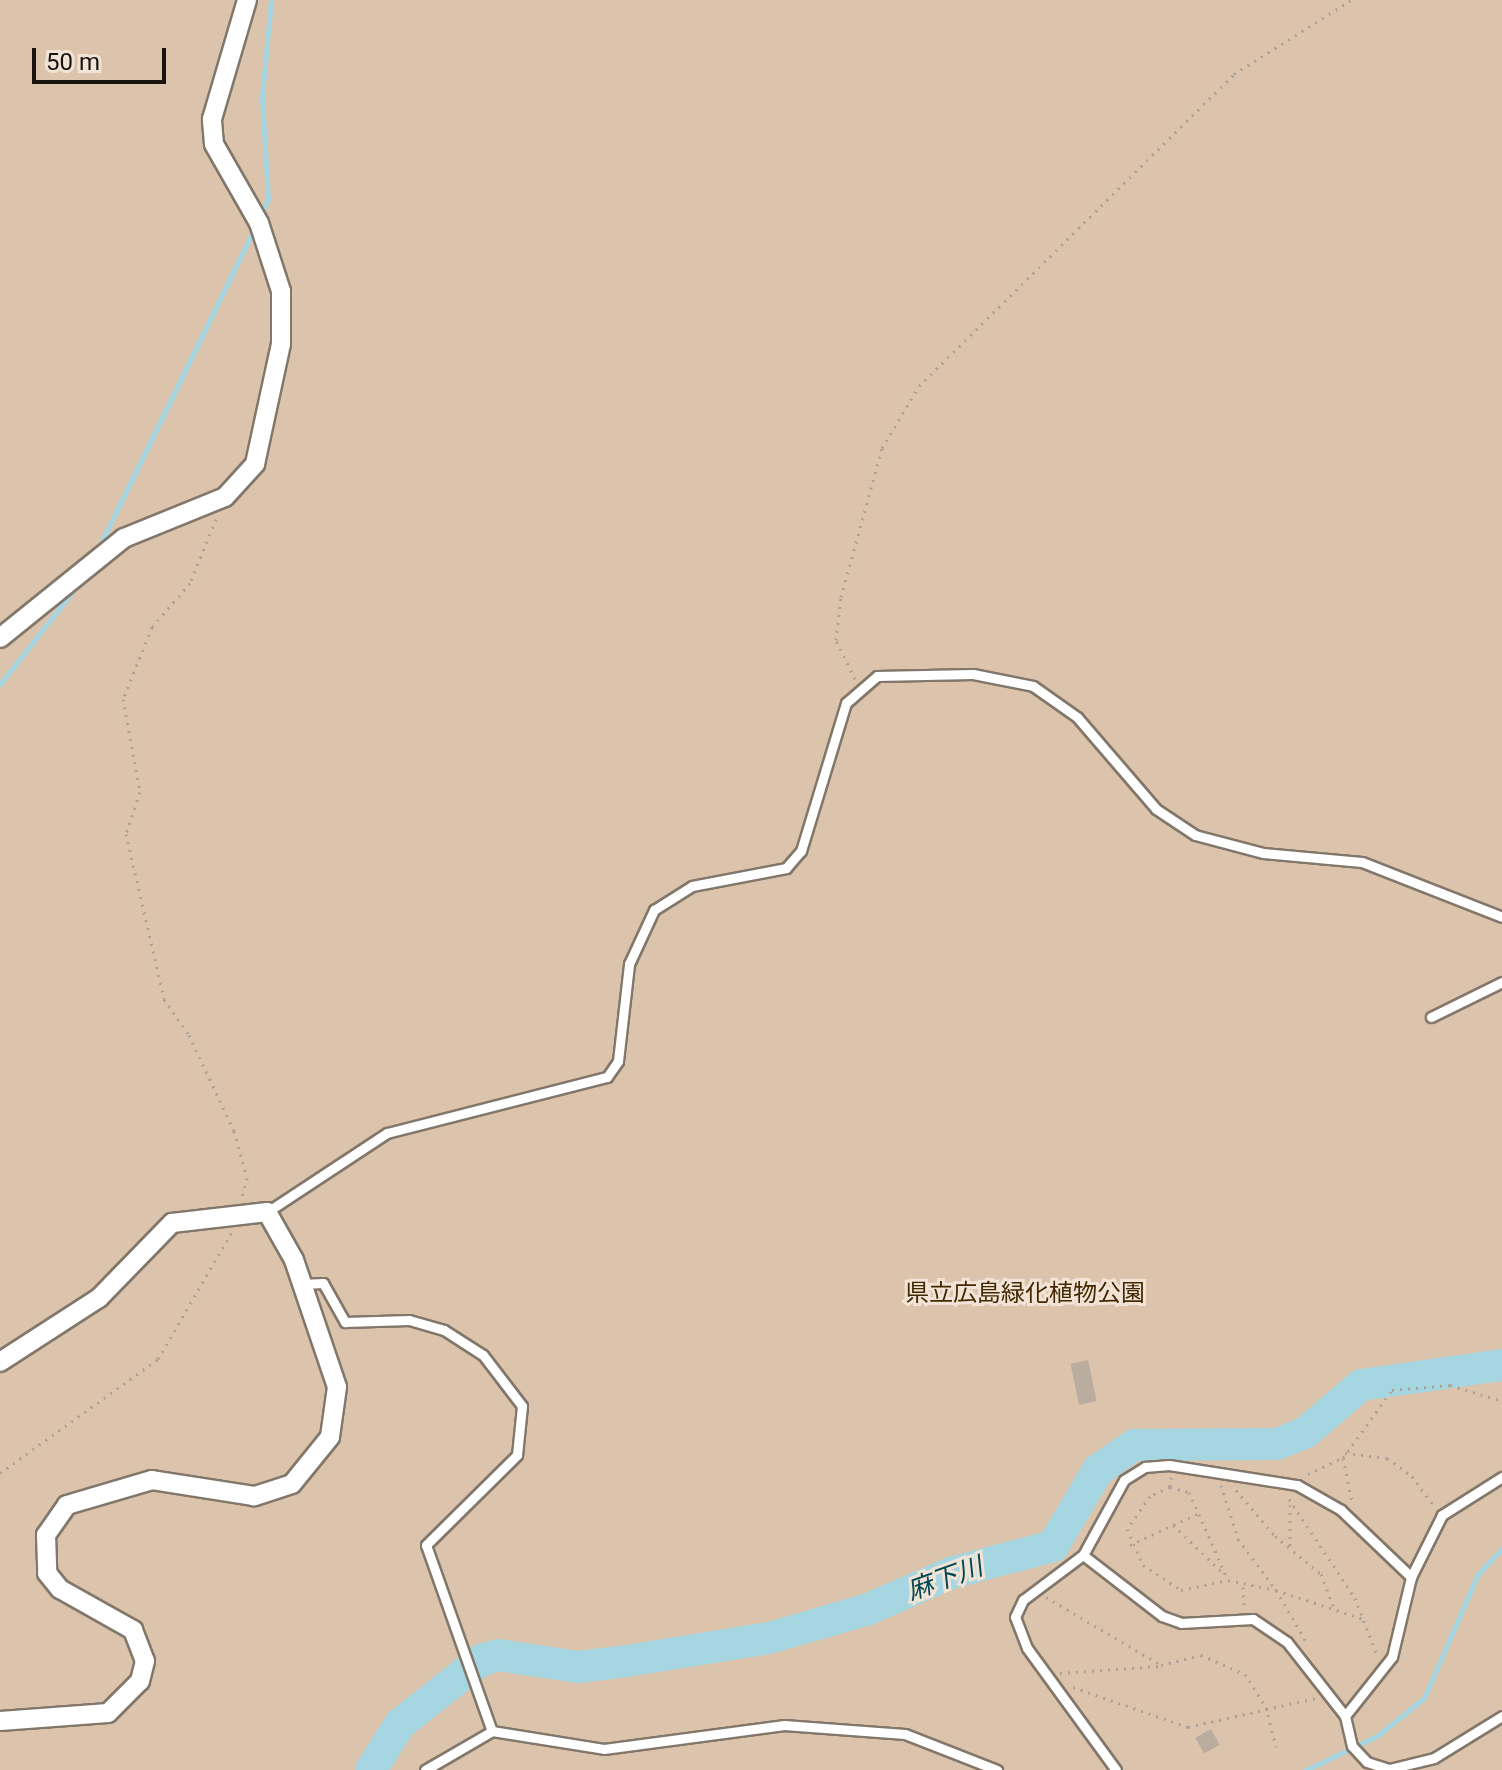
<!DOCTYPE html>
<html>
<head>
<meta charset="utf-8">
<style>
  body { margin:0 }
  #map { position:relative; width:1502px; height:1770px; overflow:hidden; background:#f1e4d6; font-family:Roboto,"Noto Sans JP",sans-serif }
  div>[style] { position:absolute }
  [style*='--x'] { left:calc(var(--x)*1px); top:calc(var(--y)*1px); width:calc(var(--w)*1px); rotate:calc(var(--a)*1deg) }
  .green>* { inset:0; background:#dbc4ab; transform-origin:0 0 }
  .stream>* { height:5px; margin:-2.5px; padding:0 2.5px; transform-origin:2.5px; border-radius:2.5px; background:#a6d6e1 }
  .river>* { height:32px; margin:-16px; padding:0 16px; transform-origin:16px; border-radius:16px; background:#a6d6e1 }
  .building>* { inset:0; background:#baada0; transform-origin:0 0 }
  .path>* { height:3px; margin-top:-1.5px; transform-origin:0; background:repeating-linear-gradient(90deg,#aca297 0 2px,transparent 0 8px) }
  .roads { filter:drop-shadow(2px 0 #82776a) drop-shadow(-2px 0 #82776a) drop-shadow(0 2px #82776a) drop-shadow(0 -2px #82776a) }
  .lane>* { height:9px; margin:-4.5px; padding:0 4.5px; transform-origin:4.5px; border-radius:4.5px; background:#fff }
  .street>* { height:18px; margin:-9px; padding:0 9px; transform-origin:9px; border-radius:9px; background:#fff }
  span { translate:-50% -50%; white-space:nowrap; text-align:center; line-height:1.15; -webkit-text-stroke:6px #f1e4d6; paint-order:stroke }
  .park-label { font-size:24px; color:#442801 }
  .water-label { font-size:26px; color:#004854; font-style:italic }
  .scale { position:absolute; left:32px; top:48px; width:134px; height:36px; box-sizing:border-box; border:4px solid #191410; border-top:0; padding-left:10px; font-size:24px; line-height:28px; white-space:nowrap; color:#191410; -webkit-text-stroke:6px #f1e4d6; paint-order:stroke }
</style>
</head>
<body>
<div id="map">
  <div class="green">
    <i style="left:0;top:0;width:1502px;height:1770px"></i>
  </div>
  <div class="stream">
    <i style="--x:260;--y:217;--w:20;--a:-66"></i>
    <i style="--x:268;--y:199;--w:102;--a:-93.4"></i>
    <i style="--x:262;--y:97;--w:97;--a:-84.7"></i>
    <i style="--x:97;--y:551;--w:358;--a:-64"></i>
    <i style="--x:0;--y:684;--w:123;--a:-51.9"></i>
    <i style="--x:1306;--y:1770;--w:79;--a:-25.6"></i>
    <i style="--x:1377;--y:1736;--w:60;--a:-39"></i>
    <i style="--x:1424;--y:1698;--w:135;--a:-66.5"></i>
    <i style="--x:1478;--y:1574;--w:35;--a:-47"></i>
  </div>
  <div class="river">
    <i style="--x:371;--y:1770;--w:54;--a:-57.8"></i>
    <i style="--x:400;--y:1724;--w:103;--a:-38.3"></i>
    <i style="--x:481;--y:1660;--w:18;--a:-16"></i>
    <i style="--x:498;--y:1655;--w:81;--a:8.5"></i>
    <i style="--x:578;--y:1667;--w:49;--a:-7"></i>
    <i style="--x:627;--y:1661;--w:144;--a:-9.2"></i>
    <i style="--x:769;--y:1638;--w:101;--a:-16.1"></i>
    <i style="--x:866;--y:1610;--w:93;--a:-23.5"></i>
    <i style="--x:951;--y:1573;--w:106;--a:-14.8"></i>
    <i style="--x:1053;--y:1546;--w:88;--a:-59.4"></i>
    <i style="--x:1098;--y:1470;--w:44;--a:-34.8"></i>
    <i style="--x:1134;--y:1445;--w:143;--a:-0.4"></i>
    <i style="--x:1277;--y:1444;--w:31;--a:-22"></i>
    <i style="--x:1306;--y:1432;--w:72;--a:-40.5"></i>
    <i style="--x:1361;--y:1385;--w:142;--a:-8.1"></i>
  </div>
  <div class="building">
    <i style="left:1088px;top:1360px;width:42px;height:18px;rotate:78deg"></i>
    <i style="left:1211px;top:1729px;width:18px;height:18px;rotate:61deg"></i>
  </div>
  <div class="path">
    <i style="--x:216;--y:519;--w:69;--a:112.1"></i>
    <i style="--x:190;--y:583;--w:58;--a:130.8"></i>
    <i style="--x:152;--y:627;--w:78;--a:111.9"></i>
    <i style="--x:123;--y:699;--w:95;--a:79.6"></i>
    <i style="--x:140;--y:792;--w:44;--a:108.4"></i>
    <i style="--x:126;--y:834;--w:169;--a:77"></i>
    <i style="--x:164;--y:999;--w:44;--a:55.2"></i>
    <i style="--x:189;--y:1035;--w:106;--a:64.9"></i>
    <i style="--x:234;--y:1131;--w:49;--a:74.5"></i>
    <i style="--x:247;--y:1178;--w:21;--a:104"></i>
    <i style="--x:855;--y:679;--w:43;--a:-116"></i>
    <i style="--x:836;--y:640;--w:43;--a:-83.4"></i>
    <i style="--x:841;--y:597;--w:155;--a:-74.6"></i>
    <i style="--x:882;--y:448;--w:72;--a:-59.2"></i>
    <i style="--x:919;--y:386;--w:443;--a:-44.7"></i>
    <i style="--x:1234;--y:74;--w:138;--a:-32.3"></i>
    <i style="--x:1345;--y:1453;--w:42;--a:6.8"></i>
    <i style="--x:1387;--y:1458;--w:31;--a:36"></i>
    <i style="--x:1412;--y:1476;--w:37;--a:54"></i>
    <i style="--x:1343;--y:1458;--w:44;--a:78.2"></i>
    <i style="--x:0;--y:1473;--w:195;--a:-35.8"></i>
    <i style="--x:158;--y:1359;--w:147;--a:-59.8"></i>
    <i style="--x:1308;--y:1474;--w:38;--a:-25"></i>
    <i style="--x:1343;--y:1458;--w:84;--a:-54.2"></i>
    <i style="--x:1392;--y:1390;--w:58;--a:-4.9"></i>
    <i style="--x:1450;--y:1385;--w:54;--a:17.1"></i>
    <i style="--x:1171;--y:1477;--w:10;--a:96"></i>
    <i style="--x:1170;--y:1487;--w:22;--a:156"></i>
    <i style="--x:1150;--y:1496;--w:40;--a:124.9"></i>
    <i style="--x:1127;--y:1529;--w:39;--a:66"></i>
    <i style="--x:1143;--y:1565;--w:45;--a:33.3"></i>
    <i style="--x:1181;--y:1590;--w:48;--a:-12"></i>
    <i style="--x:1228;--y:1580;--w:49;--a:11.8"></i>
    <i style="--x:1276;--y:1590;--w:64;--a:59.8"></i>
    <i style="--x:1221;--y:1485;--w:57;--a:72.5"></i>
    <i style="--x:1238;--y:1539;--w:64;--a:53.3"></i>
    <i style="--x:1276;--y:1590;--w:92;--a:18.4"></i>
    <i style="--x:1170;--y:1487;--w:20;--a:15"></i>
    <i style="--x:1189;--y:1492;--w:96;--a:66.1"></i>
    <i style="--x:1236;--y:1490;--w:60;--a:49.7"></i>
    <i style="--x:1275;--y:1536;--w:60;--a:39.6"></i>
    <i style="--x:1321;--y:1574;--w:39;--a:69"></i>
    <i style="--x:1289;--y:1499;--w:119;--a:56.3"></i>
    <i style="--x:1355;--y:1598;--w:61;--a:68.9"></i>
    <i style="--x:1173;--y:1525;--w:72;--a:43.9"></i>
    <i style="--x:1130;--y:1545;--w:76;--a:-24.9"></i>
    <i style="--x:1290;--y:1546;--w:41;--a:-90"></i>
    <i style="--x:1243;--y:1587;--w:20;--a:87"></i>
    <i style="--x:1046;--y:1597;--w:134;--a:30.6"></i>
    <i style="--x:1161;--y:1665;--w:41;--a:-14"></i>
    <i style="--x:1201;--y:1655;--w:48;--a:23.4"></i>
    <i style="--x:1245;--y:1674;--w:39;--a:58"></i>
    <i style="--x:1266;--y:1707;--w:41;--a:76"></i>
    <i style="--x:1060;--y:1673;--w:100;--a:-4"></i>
    <i style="--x:1073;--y:1687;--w:122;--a:19.2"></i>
    <i style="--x:1188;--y:1727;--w:131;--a:-12.8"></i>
  </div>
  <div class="roads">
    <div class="lane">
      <i style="--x:1431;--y:1017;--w:79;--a:-26.2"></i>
      <i style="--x:267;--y:1212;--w:144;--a:-33.4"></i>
      <i style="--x:387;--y:1133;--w:227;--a:-14.3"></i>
      <i style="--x:607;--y:1077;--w:19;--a:-55"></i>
      <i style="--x:618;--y:1061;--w:98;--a:-83.5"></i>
      <i style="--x:629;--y:964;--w:60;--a:-65.2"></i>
      <i style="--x:654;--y:910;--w:45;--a:-32.3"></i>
      <i style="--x:692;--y:886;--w:96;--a:-10.8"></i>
      <i style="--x:786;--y:868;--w:23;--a:-49"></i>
      <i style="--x:801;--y:851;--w:155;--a:-73.1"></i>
      <i style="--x:846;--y:703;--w:41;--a:-41.1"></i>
      <i style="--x:877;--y:676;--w:96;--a:-1.2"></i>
      <i style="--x:973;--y:674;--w:61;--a:11.3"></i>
      <i style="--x:1033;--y:686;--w:54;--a:35.2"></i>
      <i style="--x:1077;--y:717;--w:121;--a:49.3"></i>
      <i style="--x:1156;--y:809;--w:47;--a:33.7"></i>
      <i style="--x:1195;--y:835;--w:70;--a:14.8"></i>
      <i style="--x:1263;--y:853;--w:99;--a:5.2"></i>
      <i style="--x:1362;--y:862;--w:150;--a:21.4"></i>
      <i style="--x:302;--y:1284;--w:21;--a:-3"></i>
      <i style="--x:323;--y:1283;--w:45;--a:60.6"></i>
      <i style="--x:345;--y:1322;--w:64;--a:-1.8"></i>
      <i style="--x:409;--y:1320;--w:36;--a:16"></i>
      <i style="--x:444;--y:1330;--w:46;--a:32.7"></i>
      <i style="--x:483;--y:1355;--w:64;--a:52.6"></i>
      <i style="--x:522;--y:1406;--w:49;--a:95.8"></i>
      <i style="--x:517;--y:1455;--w:128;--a:135.3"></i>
      <i style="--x:426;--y:1545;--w:197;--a:70.5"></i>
      <i style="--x:1083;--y:1555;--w:100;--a:37.7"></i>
      <i style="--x:1162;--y:1616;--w:20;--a:20"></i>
      <i style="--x:1181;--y:1623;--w:72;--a:-3.2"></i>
      <i style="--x:1253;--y:1619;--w:41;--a:34.1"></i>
      <i style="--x:1287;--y:1642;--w:94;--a:51.9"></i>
      <i style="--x:1345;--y:1716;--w:31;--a:77"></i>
      <i style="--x:1352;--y:1746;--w:22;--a:47"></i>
      <i style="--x:1367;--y:1762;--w:23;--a:18"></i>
      <i style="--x:1389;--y:1769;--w:46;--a:-13.7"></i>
      <i style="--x:1434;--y:1758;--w:80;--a:-31.7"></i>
      <i style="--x:1345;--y:1716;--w:75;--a:-51.5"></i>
      <i style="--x:1392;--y:1657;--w:82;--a:-76.6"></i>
      <i style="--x:1411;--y:1577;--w:69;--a:-63.4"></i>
      <i style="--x:1442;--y:1515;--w:71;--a:-32.3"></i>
      <i style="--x:425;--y:1770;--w:78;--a:-30.2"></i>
      <i style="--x:492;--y:1731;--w:113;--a:9.1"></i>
      <i style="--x:604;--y:1749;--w:182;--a:-7.6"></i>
      <i style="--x:784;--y:1725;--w:121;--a:4.3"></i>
      <i style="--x:905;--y:1734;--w:99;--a:21.4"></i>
      <i style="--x:1116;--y:1770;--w:151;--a:-126.1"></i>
      <i style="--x:1027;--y:1648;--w:33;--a:-111"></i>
      <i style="--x:1015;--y:1617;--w:19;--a:-65"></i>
      <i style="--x:1023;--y:1600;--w:75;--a:-36.9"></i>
      <i style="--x:1083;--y:1555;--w:85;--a:-61.3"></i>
      <i style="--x:1124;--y:1480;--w:25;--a:-32"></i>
      <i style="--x:1145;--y:1467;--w:24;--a:-5"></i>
      <i style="--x:1169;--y:1465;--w:130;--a:8.9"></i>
      <i style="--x:1297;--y:1485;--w:51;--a:29.6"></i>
      <i style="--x:1341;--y:1510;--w:97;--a:43.7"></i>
    </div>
    <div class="street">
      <i style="--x:0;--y:638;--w:159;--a:-38.9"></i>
      <i style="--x:124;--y:538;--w:109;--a:-22.1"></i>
      <i style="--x:225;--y:497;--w:45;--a:-47.7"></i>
      <i style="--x:255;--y:464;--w:123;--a:-77.8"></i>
      <i style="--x:281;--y:344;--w:53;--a:-90"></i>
      <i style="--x:281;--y:291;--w:71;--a:-107.9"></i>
      <i style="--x:259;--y:223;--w:91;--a:-119.7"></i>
      <i style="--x:214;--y:144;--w:25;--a:-95"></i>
      <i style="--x:212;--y:119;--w:124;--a:-73.6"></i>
      <i style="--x:0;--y:1362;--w:118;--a:-32.9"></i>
      <i style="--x:99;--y:1298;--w:105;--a:-45.8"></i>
      <i style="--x:172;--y:1223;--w:96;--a:-6.6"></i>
      <i style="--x:267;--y:1212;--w:55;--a:60.6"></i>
      <i style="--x:294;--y:1260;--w:134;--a:71.3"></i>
      <i style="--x:337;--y:1387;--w:50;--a:98"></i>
      <i style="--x:330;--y:1437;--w:60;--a:129"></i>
      <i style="--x:292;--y:1484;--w:40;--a:162"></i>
      <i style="--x:254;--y:1496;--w:103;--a:-171.1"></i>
      <i style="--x:152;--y:1480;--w:89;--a:163.6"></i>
      <i style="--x:67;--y:1505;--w:37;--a:125"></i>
      <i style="--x:46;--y:1535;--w:38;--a:88"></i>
      <i style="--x:47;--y:1573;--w:21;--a:51"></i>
      <i style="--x:60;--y:1589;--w:84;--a:29.3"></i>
      <i style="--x:133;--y:1630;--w:33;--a:69"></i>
      <i style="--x:145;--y:1661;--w:21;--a:104"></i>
      <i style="--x:140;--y:1681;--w:45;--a:135"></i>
      <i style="--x:108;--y:1713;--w:108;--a:175.8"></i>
    </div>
  </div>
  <div class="park-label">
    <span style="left:1025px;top:1294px">県立広島緑化植物公園</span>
  </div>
  <div class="water-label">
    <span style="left:945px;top:1579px;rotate:-20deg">麻下川</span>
  </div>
  <div class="scale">50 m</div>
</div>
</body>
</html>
